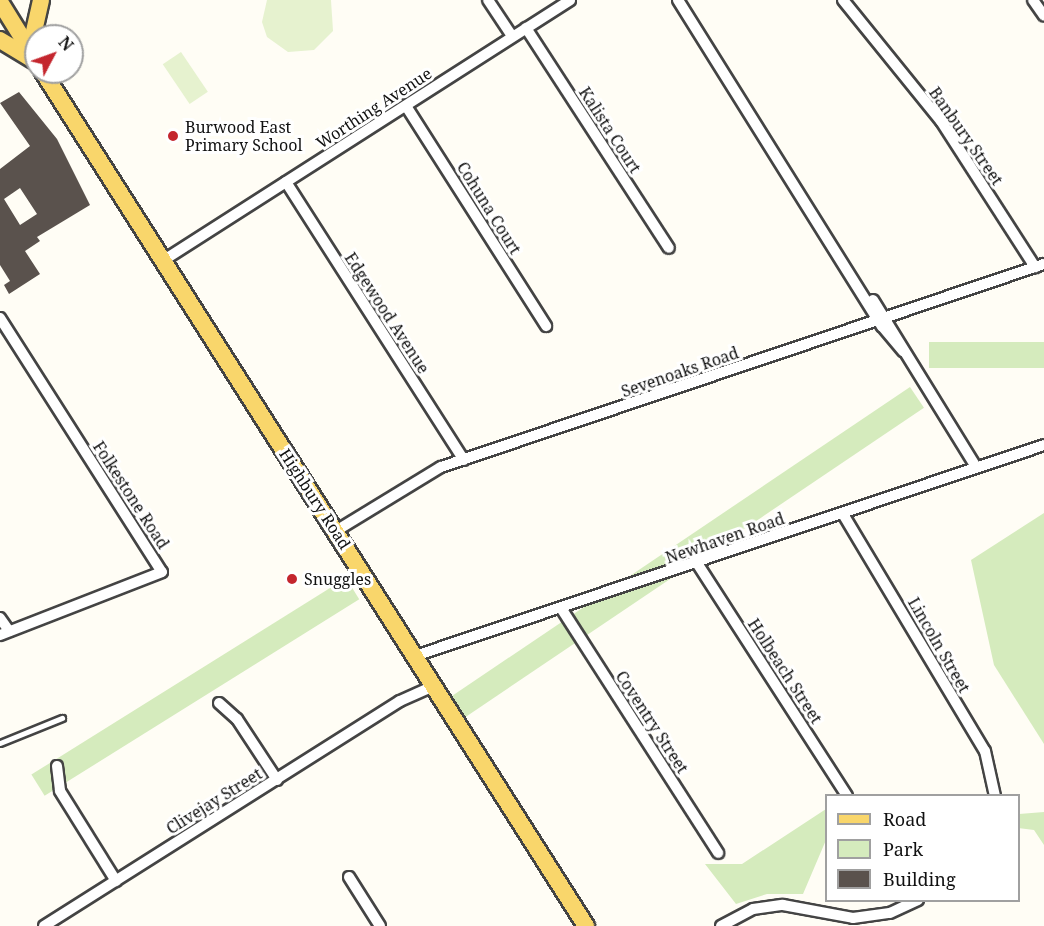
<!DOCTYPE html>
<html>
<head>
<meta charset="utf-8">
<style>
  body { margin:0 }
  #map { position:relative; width:1044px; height:926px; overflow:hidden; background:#fffdf5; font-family:"Noto Serif",serif }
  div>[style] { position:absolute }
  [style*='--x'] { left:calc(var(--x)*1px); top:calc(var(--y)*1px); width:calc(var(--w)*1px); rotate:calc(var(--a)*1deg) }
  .green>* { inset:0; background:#d5ebbd; transform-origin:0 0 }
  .pitch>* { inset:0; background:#e6f2cf; transform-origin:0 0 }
  .building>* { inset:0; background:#5a524d }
  .roads { filter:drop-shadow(2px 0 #444) drop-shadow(-2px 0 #444) drop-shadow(0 2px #444) drop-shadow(0 -2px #444) }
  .lane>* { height:5px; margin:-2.5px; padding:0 2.5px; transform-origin:2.5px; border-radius:2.5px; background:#fff }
  .street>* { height:10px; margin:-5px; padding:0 5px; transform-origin:5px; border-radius:5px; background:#fff }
  .primary>* { height:16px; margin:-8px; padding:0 8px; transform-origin:8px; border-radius:8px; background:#f9d66b }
  .dots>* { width:16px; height:16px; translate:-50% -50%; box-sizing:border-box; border:3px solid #fff; border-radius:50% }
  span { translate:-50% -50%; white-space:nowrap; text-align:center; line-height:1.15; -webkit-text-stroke:6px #fff; paint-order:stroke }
  .street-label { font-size:16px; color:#111 }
  .poi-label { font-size:16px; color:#111 }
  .left { translate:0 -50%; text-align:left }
  .legend { position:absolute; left:825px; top:794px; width:195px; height:108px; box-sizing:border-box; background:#fff; border:2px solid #a0a0a0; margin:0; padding:8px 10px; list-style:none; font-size:18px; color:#111 }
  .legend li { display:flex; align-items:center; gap:12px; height:30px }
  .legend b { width:30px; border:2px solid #a0a0a0 }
  .north { position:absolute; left:24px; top:24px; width:60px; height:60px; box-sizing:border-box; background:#fff; border:2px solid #a0a0a0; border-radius:50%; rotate:49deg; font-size:16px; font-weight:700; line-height:24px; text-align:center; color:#111 }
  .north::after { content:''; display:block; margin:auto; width:21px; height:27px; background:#c4262e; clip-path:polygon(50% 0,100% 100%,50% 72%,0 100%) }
</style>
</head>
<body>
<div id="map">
  <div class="green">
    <i style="left:1044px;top:342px;width:26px;height:115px;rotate:90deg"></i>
    <i style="left:910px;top:387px;width:25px;height:561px;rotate:56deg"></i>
    <i style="clip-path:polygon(1044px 513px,1044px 744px,994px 665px,971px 560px)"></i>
    <i style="left:346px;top:578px;width:25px;height:371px;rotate:58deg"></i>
    <i style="clip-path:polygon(826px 809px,826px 840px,803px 894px,767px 894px,736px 904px,705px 864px,742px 864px)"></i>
    <i style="clip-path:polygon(1044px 812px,1044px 845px,1034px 830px,1018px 828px,1019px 814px)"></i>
  </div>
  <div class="pitch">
    <i style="clip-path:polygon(267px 0,331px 0,333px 31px,314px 50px,288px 52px,267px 37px,262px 22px)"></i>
    <i style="left:181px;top:52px;width:48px;height:22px;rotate:56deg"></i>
  </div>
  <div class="building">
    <i style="clip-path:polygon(evenodd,19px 92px,57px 139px,90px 205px,37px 237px,40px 241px,25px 251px,40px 274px,9px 294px,4px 285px,10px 281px,0 265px,0 169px,30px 146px,0 103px,19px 92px,20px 188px,37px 214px,20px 225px,4px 199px,20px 188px)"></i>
  </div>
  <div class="roads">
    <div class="lane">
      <i style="--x:0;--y:743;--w:67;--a:-22"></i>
    </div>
    <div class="street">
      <i style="--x:488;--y:0;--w:43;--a:56.3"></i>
      <i style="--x:678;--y:0;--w:385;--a:58"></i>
      <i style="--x:882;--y:326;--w:33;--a:50"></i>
      <i style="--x:843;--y:0;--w:156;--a:51"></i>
      <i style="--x:941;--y:121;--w:174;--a:57.2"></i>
      <i style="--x:1033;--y:0;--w:19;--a:55"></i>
      <i style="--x:526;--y:28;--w:262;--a:57"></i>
      <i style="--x:406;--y:106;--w:261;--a:57.5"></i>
      <i style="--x:286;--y:182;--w:330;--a:57.4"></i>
      <i style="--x:164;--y:260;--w:482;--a:-32.6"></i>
      <i style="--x:873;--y:300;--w:196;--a:58.3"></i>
      <i style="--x:0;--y:318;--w:301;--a:57.5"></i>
      <i style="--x:162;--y:572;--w:174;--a:158.7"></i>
      <i style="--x:843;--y:514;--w:276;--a:59.1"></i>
      <i style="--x:985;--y:751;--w:46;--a:77.5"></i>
      <i style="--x:336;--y:531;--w:123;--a:-31.4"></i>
      <i style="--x:441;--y:467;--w:636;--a:-18.61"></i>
      <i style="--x:697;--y:563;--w:277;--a:57.2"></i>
      <i style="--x:561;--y:608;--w:291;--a:57.3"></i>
      <i style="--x:0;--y:618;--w:16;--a:55"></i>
      <i style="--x:415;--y:656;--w:663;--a:-18.54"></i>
      <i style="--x:219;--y:703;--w:24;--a:42"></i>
      <i style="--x:237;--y:719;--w:73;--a:56.7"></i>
      <i style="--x:57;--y:766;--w:25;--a:83"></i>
      <i style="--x:60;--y:791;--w:106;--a:58.1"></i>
      <i style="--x:349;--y:877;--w:58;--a:57.7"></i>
      <i style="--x:44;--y:926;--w:421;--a:-32.3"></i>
      <i style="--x:400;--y:701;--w:37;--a:-24"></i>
      <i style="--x:721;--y:926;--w:36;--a:-28"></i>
      <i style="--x:753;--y:909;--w:30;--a:-8"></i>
      <i style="--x:783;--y:905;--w:71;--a:10.5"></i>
      <i style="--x:853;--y:918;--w:37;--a:-8"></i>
      <i style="--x:890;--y:913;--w:31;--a:-25"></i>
    </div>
    <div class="primary">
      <i style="--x:0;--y:2;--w:68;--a:58.2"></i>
      <i style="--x:0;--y:40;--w:39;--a:31"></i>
      <i style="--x:30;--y:49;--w:50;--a:-77.3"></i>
      <i style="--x:43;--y:72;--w:1012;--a:57.55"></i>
    </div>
  </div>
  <div class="dots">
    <i style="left:173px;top:136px;background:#c4262e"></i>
    <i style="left:292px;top:579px;background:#c4262e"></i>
  </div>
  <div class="street-label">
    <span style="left:374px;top:108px;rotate:-33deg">Worthing Avenue</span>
    <span style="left:610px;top:130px;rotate:57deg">Kalista Court</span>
    <span style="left:966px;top:136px;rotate:55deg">Banbury Street</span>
    <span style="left:489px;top:208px;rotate:58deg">Cohuna Court</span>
    <span style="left:387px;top:313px;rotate:57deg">Edgewood Avenue</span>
    <span style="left:680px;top:372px;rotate:-19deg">Sevenoaks Road</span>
    <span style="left:131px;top:495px;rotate:57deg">Folkestone Road</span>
    <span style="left:315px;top:499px;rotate:57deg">Highbury Road</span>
    <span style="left:725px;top:538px;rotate:-19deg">Newhaven Road</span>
    <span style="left:939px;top:645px;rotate:60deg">Lincoln Street</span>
    <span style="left:785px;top:671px;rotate:57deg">Holbeach Street</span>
    <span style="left:652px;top:722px;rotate:57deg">Coventry Street</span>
    <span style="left:214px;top:801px;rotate:-32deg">Clivejay Street</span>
  </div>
  <div class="poi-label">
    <span class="left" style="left:185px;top:136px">Burwood East<br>Primary School</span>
    <span class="left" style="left:304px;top:579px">Snuggles</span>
  </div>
  <ul class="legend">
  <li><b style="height:8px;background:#f9d66b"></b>Road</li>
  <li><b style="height:16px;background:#d5ebbd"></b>Park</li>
  <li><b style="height:16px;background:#5a524d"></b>Building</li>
  </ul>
  <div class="north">N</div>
</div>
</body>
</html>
